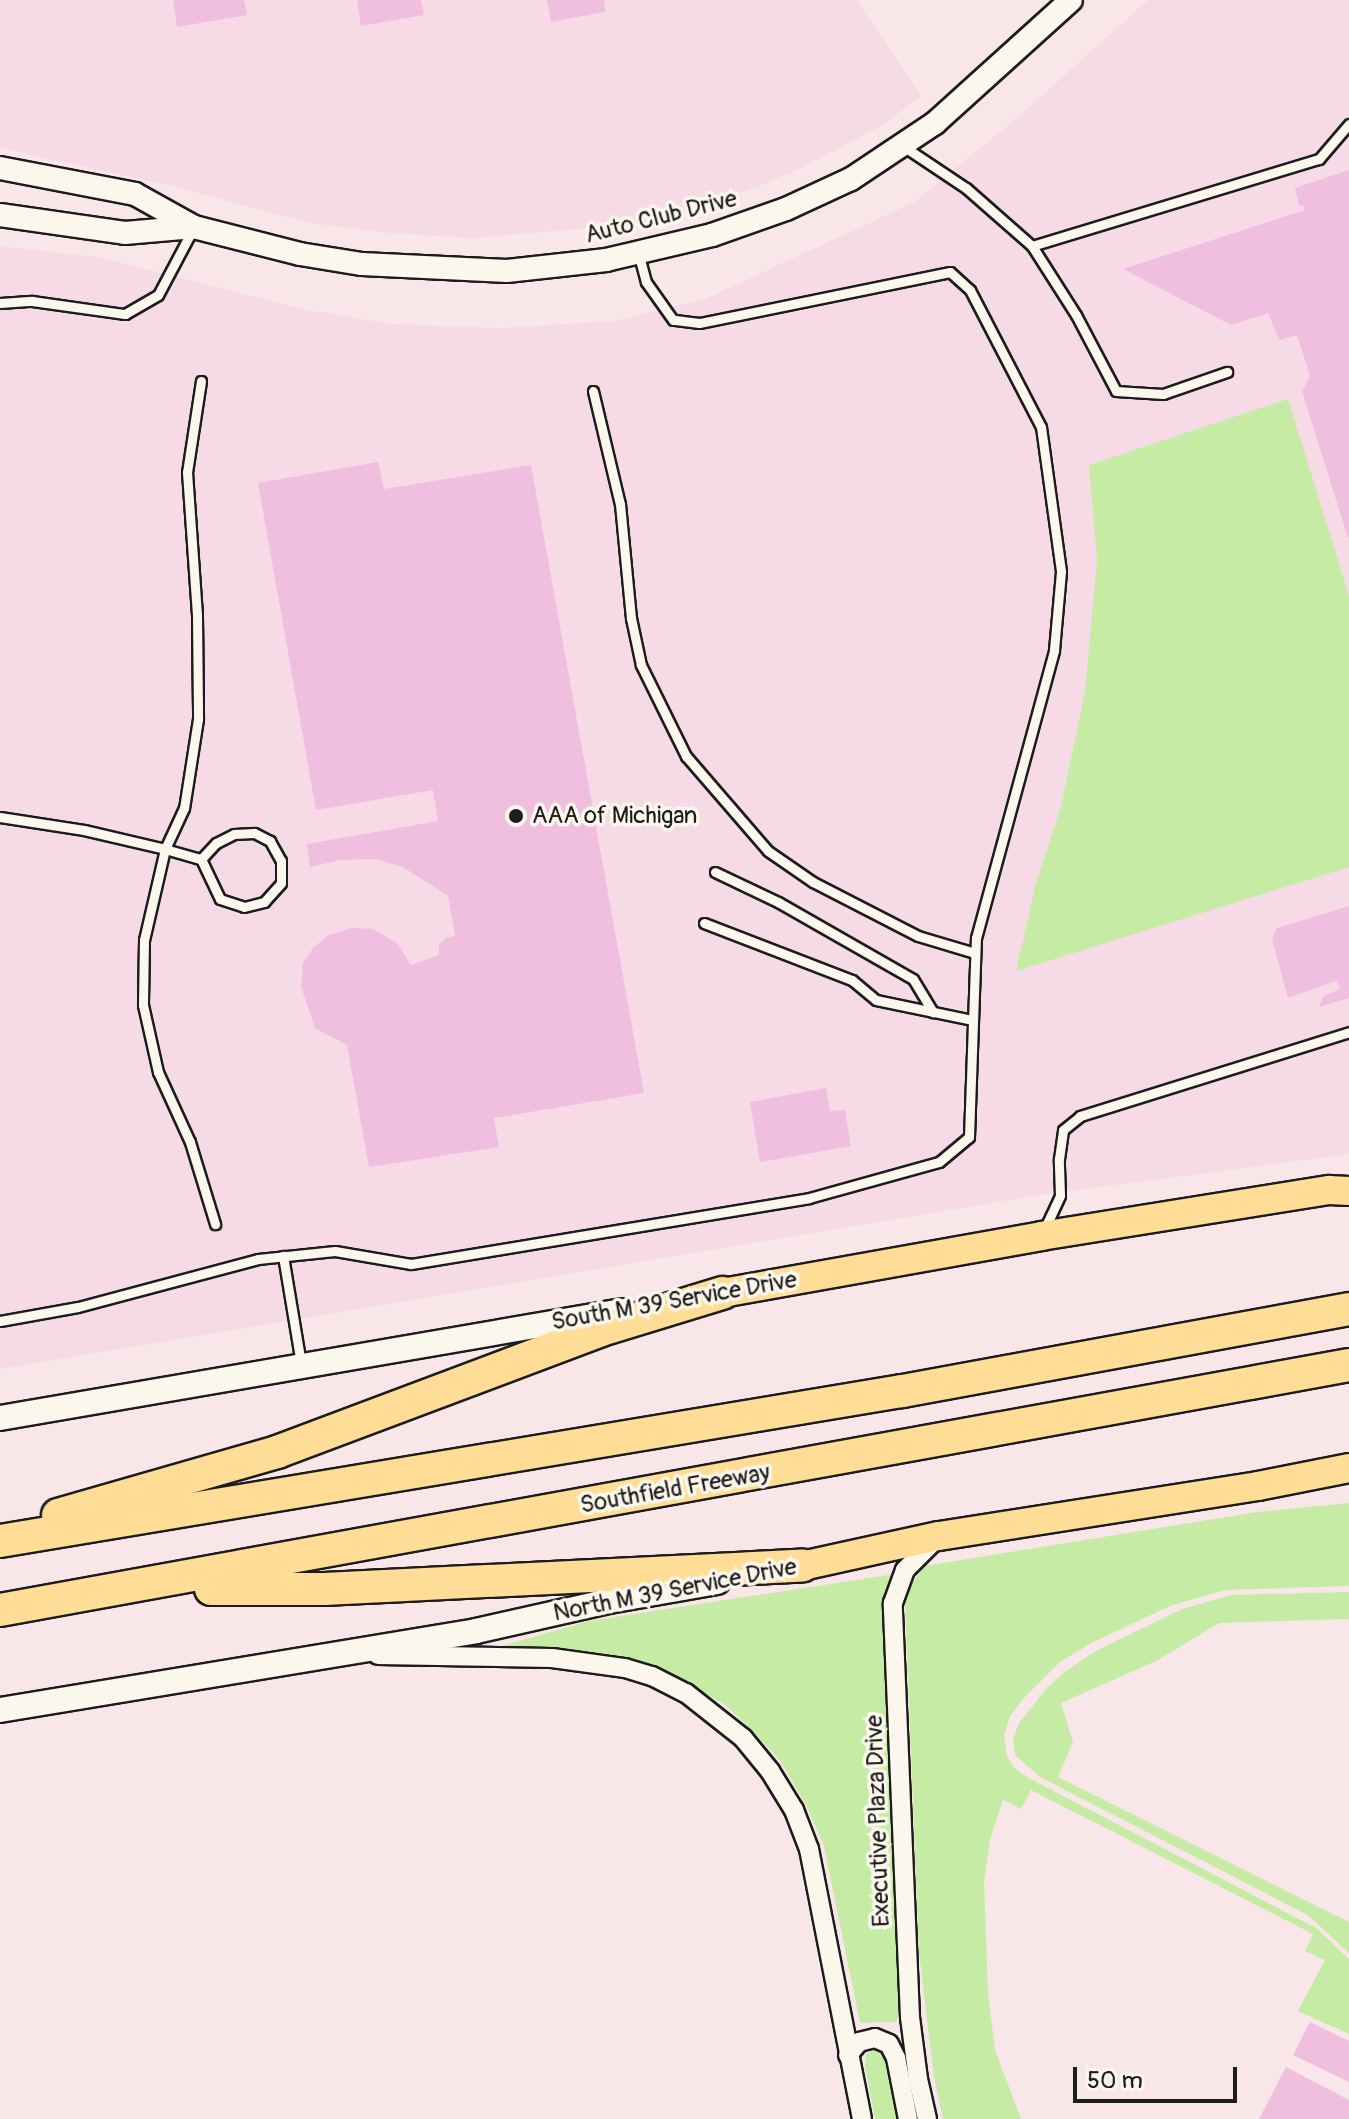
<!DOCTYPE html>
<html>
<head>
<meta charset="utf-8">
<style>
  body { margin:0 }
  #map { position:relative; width:1349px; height:2119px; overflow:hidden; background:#f8e6e8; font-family:Pangolin,sans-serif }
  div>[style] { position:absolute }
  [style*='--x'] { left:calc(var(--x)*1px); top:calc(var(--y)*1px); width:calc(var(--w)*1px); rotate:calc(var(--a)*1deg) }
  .built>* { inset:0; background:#f6dae6 }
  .green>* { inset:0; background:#c6eba5 }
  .building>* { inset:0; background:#f0bfe0 }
  .roads { filter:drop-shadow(2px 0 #1c1c1c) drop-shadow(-2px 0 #1c1c1c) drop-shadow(0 2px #1c1c1c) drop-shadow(0 -2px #1c1c1c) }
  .service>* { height:9px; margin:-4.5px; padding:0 4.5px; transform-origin:4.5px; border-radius:4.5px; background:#fbf7ec }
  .minor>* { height:18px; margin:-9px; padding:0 9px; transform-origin:9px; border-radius:9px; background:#fbf7ec }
  .tertiary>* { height:22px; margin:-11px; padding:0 11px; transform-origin:11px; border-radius:11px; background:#fbf7ec }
  .secondary>* { height:24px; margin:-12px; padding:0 12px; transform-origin:12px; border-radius:12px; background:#fbf7ec }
  .primary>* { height:28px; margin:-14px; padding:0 14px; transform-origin:14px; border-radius:14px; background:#ffdd96 }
  .motorway>* { height:32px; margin:-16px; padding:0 16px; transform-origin:16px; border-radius:16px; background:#ffdd96 }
  .dots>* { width:22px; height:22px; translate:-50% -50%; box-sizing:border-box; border:4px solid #fbf7ec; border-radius:50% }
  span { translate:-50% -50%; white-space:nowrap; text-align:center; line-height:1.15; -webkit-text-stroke:7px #fbf7ec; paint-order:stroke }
  .street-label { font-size:24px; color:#1c1c1c }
  .poi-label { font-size:24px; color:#1c1c1c }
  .left { translate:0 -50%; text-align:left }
  .scale { position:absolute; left:1073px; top:2067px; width:164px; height:36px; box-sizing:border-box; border:4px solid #1c1c1c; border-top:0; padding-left:10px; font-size:24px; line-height:28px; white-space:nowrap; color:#1c1c1c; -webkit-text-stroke:6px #fbf7ec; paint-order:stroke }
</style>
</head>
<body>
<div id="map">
  <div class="built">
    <i style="clip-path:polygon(0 0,856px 0,921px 96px,881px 126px,797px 170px,738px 194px,649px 223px,472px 238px,390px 233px,311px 223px,168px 185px,0 148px)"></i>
    <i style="clip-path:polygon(1148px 0,1349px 0,1349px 1154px,1039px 1195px,0 1369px,0 246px,103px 258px,302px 309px,391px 324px,501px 328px,615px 321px,703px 300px,915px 202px,1024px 112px)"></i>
  </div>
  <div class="green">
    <i style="clip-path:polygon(1288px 399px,1349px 596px,1349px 867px,1016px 971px,1035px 887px,1061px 806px,1085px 692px,1097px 560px,1089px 465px)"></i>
    <i style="clip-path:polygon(1349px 1503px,1349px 1586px,1225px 1590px,1170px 1606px,1093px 1642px,1060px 1662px,1024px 1698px,1010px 1716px,1004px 1735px,1007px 1756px,1014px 1768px,1025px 1776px,1316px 1928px,1349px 1959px,1349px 2034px,1298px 2011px,1325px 1960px,1305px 1951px,1313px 1934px,1031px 1790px,1021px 1809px,1003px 1800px,990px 1840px,984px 1882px,988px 1993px,995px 2050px,1021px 2119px,943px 2119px,934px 2077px,919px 1952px,905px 1603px,908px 1589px,925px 1566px,1257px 1512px)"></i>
    <i style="clip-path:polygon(895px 1574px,887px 1622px,899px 2016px,895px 2022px,860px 2023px,824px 1846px,807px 1807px,781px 1762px,752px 1730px,724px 1704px,654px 1665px,588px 1654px,488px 1650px,589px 1621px)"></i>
    <i style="clip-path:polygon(1349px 1592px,1349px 1619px,1219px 1623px,1158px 1660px,1061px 1703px,1073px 1742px,1058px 1777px,1349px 1922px,1349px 1953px,1308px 1915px,1040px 1777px,1015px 1755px,1013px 1739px,1019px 1723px,1046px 1689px,1066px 1671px,1094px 1652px,1182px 1609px,1232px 1595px)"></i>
    <i style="clip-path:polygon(877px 2048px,886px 2051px,905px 2119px,875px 2119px,865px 2066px,866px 2054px)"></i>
  </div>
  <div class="building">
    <i style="clip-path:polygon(173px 0,244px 0,247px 15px,177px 27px)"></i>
    <i style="clip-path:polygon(357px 0,421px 0,424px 15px,361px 26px)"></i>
    <i style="clip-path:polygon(547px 0,604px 0,605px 12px,551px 22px)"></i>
    <i style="clip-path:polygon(1349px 170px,1349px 537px,1348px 538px,1302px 391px,1310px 376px,1297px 335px,1279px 340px,1268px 313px,1231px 325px,1123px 269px,1305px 210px,1304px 205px,1299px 206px,1295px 188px)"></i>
    <i style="clip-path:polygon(378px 462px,384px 489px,531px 465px,644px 1093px,494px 1118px,499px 1147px,369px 1167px,347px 1045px,315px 1028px,301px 987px,303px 963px,313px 948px,329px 935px,352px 928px,373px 929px,397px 943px,411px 965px,439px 955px,439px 945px,446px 938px,455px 936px,448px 896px,403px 867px,376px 859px,340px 860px,310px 867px,307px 844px,438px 821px,433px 790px,316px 810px,258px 483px)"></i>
    <i style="clip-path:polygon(1349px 906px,1349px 998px,1319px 1007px,1323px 997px,1341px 988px,1336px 981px,1288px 998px,1272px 939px,1277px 928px)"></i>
    <i style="clip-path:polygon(826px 1088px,830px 1111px,845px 1110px,851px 1146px,760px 1162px,750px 1102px)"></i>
    <i style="clip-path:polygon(1310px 2022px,1349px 2041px,1349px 2082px,1293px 2055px)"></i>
    <i style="clip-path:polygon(1286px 2067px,1349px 2100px,1349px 2119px,1259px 2119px)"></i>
  </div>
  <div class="roads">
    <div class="service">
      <i style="--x:903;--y:146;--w:76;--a:33.7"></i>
      <i style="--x:966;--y:188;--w:88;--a:41.3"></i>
      <i style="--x:1032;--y:246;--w:82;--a:57.5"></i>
      <i style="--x:1076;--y:315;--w:86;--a:62.2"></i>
      <i style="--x:1116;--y:391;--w:47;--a:3.7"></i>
      <i style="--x:1163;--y:394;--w:68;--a:-19"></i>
      <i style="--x:1032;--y:246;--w:300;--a:-16.9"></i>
      <i style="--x:1319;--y:159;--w:46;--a:-49.4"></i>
      <i style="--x:0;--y:303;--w:32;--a:-4"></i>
      <i style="--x:32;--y:301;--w:94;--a:8"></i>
      <i style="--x:125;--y:314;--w:38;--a:-30"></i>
      <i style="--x:158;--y:295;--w:77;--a:-62.1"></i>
      <i style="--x:201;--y:381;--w:92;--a:98.7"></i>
      <i style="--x:187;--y:472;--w:144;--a:86"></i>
      <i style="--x:197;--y:616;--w:103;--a:89.4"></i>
      <i style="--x:198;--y:719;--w:90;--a:98.9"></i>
      <i style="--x:184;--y:808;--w:45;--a:114.9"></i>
      <i style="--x:165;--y:849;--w:37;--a:16"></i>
      <i style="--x:201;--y:859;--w:44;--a:64.6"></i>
      <i style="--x:220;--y:899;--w:25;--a:18"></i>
      <i style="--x:244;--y:907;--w:21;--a:-14"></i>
      <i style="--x:264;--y:902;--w:25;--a:-48"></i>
      <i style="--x:281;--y:883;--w:22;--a:-90"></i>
      <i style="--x:281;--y:861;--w:23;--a:-119"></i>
      <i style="--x:270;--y:841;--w:18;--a:-153"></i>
      <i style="--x:254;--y:833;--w:20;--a:177"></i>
      <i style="--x:234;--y:834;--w:20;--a:153"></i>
      <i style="--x:216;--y:843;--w:22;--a:133"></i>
      <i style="--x:593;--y:391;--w:116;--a:76.6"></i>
      <i style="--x:620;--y:504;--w:115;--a:84.5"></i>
      <i style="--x:631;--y:618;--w:48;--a:78"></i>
      <i style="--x:641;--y:665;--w:102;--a:63.7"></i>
      <i style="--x:686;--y:756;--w:125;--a:49.2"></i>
      <i style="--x:768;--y:851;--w:55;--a:34.6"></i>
      <i style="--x:813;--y:882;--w:118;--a:27.2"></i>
      <i style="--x:918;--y:936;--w:59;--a:16.6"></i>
      <i style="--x:0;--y:817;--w:85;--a:8.8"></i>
      <i style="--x:84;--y:830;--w:83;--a:13.2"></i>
      <i style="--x:165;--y:849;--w:93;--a:103"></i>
      <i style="--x:144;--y:940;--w:65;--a:90.9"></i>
      <i style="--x:143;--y:1005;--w:69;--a:77.4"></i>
      <i style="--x:158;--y:1072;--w:77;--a:65.4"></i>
      <i style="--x:190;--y:1142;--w:86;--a:73"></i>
      <i style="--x:715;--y:872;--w:70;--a:25.5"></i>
      <i style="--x:778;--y:902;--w:155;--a:29.7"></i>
      <i style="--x:913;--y:979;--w:39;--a:59"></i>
      <i style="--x:704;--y:923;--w:159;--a:21.1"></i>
      <i style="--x:852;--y:980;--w:31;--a:40"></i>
      <i style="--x:876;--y:1000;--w:99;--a:11.7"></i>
      <i style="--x:1044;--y:1230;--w:38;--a:-65"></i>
      <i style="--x:1060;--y:1195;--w:36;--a:-92"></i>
      <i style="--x:1059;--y:1159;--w:29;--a:-82"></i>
      <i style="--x:1063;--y:1130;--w:22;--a:-39"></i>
      <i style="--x:1080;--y:1116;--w:282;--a:-17.3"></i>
      <i style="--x:283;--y:1256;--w:109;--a:80.5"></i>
      <i style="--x:0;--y:1321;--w:79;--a:-10.2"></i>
      <i style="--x:78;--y:1307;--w:186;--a:-14.9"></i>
      <i style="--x:258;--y:1259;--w:77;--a:-5.9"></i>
      <i style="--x:335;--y:1251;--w:77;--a:9.7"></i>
      <i style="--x:411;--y:1264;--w:403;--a:-9.4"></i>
      <i style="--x:809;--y:1198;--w:135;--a:-15.5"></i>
      <i style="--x:939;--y:1162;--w:39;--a:-40"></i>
      <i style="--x:969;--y:1137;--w:199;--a:-88"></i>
      <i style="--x:976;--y:938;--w:298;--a:-74.8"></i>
      <i style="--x:1054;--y:650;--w:79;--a:-84.9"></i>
      <i style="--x:1061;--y:571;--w:145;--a:-97.9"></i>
      <i style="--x:1041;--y:427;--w:154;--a:-117.4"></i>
      <i style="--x:970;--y:290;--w:27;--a:-138"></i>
      <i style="--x:950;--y:272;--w:256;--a:168.5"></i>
      <i style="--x:699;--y:323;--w:26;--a:-173"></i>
      <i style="--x:673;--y:320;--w:47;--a:-125.4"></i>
      <i style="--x:646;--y:282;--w:30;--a:-105"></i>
    </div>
    <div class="minor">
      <i style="--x:378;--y:1655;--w:174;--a:1"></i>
      <i style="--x:552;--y:1658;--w:74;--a:7.8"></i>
      <i style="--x:625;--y:1668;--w:28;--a:17"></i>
      <i style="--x:652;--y:1676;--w:38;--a:27"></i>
      <i style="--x:686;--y:1693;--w:73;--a:38.3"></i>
      <i style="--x:743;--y:1738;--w:43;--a:50.7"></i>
      <i style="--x:770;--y:1771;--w:46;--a:58.4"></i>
      <i style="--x:794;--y:1810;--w:42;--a:69"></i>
      <i style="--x:809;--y:1849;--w:275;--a:78.9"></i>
      <i style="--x:848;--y:2055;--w:17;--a:-50"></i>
      <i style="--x:859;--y:2042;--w:16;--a:-14"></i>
      <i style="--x:875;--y:2038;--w:15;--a:23"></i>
      <i style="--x:889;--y:2044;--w:16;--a:63"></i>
      <i style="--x:896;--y:2058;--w:62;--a:78.9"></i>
      <i style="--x:927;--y:2119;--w:41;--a:-102.7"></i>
      <i style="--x:918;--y:2079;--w:63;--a:-97.4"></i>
      <i style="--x:910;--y:2017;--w:414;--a:-92.4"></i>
      <i style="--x:893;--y:1603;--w:35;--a:-70"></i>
      <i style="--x:905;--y:1570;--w:44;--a:-45"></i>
    </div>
    <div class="tertiary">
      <i style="--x:0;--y:168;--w:137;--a:10.9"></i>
      <i style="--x:135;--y:194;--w:68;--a:29.2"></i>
      <i style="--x:194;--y:227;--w:109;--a:14.3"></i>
      <i style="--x:300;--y:254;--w:63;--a:9.2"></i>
      <i style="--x:362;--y:264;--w:145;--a:2.8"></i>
      <i style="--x:507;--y:271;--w:100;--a:-6.3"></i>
      <i style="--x:606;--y:260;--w:109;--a:-13.3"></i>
      <i style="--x:712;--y:235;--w:78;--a:-19.4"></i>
      <i style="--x:786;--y:209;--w:72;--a:-24.8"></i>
      <i style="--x:851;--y:179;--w:101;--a:-33.7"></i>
      <i style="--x:935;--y:123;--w:183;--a:-42.1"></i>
      <i style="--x:0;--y:215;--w:126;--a:8.2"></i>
      <i style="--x:125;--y:233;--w:69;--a:-5"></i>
    </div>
    <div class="secondary">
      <i style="--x:0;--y:1418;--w:631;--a:-9.76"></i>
      <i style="--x:0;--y:1710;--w:483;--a:-9.4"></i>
      <i style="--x:476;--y:1631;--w:136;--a:-12.7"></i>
      <i style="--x:609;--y:1601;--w:110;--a:-10"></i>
    </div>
    <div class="primary">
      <i style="--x:722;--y:1293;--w:324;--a:-10.1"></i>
      <i style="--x:1041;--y:1236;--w:292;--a:-9.1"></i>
      <i style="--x:1329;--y:1190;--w:20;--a:3"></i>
      <i style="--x:802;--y:1566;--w:140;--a:-12.4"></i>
      <i style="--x:939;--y:1536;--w:323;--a:-8.9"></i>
      <i style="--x:1258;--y:1486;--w:93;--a:-11.2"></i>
    </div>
    <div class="motorway">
      <i style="--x:58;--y:1515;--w:228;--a:-16"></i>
      <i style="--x:277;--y:1452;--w:346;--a:-20.6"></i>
      <i style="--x:601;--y:1330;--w:127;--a:-17"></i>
      <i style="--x:0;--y:1541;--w:914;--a:-9.44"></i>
      <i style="--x:902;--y:1391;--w:454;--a:-10.4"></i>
      <i style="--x:211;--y:1589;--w:113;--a:0"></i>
      <i style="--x:324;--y:1589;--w:479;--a:-2.8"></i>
      <i style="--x:0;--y:1610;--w:1371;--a:-10.29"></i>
    </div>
  </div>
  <div class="dots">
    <i style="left:516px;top:816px;background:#1c1c1c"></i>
  </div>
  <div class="street-label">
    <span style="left:661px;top:217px;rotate:-14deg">Auto Club Drive</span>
    <span style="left:674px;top:1301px;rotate:-10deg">South M 39 Service Drive</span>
    <span style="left:675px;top:1489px;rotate:-10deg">Southfield Freeway</span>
    <span style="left:675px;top:1590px;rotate:-11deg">North M 39 Service Drive</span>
    <span style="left:878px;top:1821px;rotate:-92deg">Executive Plaza Drive</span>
  </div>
  <div class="poi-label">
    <span class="left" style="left:532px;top:816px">AAA of Michigan</span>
  </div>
  <div class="scale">50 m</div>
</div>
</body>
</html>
